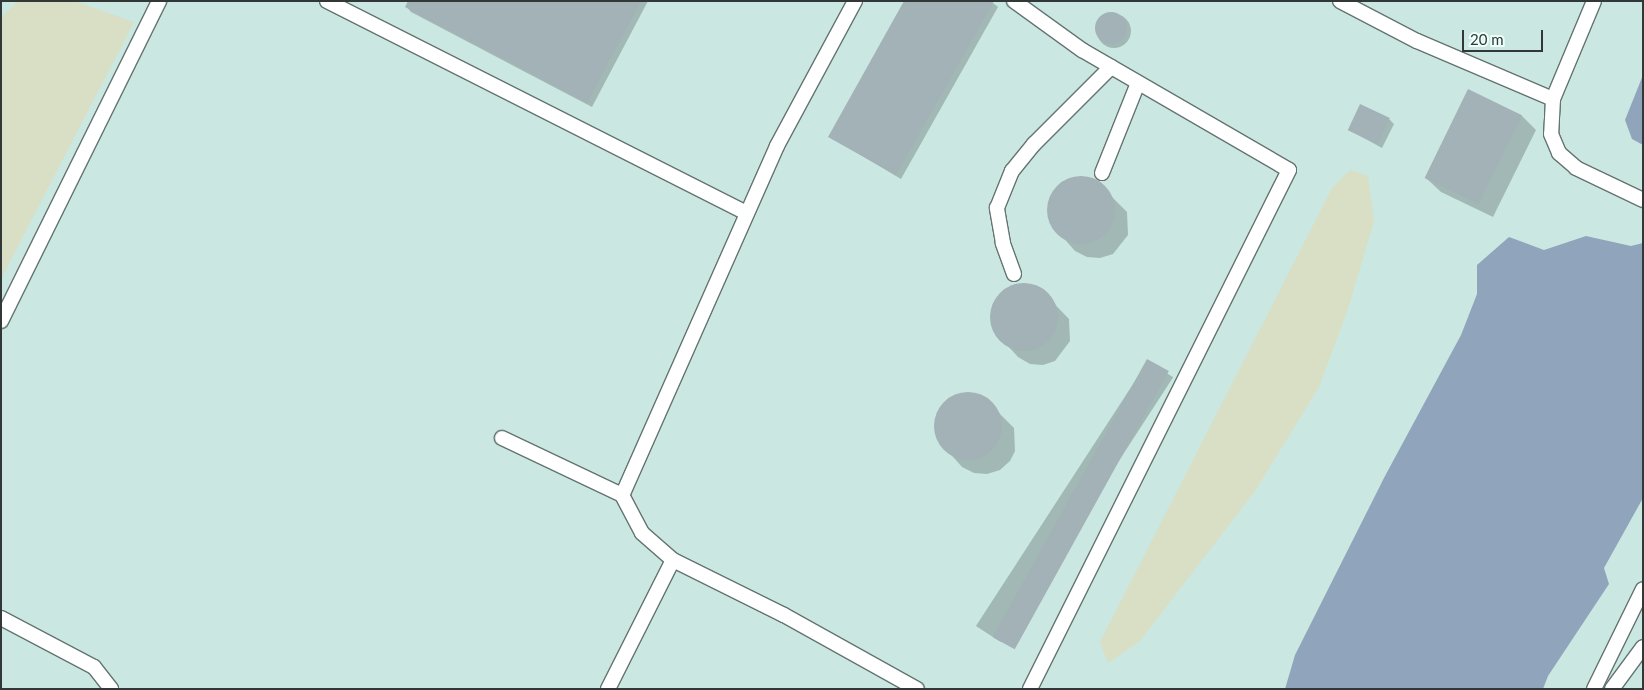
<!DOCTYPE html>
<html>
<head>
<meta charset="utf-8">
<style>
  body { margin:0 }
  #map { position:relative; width:1644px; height:690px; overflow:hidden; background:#dff1ee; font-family:Lato,sans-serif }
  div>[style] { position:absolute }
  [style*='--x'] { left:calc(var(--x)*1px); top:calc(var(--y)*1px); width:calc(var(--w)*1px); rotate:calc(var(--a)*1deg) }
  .built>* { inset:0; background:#cbe7e2; transform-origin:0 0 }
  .green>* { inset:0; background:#d8dfc4 }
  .water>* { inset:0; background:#90a5bb }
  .shadow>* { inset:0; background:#0003; transform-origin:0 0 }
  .round { border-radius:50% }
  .building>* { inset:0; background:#a2b2b7; transform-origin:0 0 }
  .roads { filter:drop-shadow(1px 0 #647471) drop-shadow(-1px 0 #647471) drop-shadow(0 1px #647471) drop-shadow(0 -1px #647471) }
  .service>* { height:14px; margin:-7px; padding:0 7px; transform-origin:7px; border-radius:7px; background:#fff }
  span { translate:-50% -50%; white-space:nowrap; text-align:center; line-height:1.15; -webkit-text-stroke:4.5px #ecfffb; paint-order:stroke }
  .frame { position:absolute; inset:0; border:2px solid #313837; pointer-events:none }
  .scale { position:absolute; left:1462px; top:30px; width:81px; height:22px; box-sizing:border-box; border:2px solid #313837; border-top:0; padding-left:6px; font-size:15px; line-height:18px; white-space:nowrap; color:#313837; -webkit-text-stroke:4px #ecfffb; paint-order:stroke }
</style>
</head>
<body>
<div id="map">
  <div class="built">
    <i style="left:1px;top:1px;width:1642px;height:688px"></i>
  </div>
  <div class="green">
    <i style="clip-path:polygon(18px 1px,74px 1px,134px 22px,1px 279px,1px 17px)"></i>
    <i style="clip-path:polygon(1350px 170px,1368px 176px,1374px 221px,1348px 309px,1319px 387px,1255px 491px,1140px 641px,1108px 663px,1100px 642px,1332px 188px)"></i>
  </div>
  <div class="water">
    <i style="clip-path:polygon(1643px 75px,1643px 145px,1632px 139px,1625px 120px)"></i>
    <i style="clip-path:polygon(1586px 236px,1631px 246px,1643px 243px,1643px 498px,1604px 568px,1609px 584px,1548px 676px,1543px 689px,1285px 689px,1295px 655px,1385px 476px,1461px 335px,1477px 294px,1477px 265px,1509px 237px,1544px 250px)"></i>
  </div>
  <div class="shadow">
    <i style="clip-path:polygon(410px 1px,648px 1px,592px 107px,411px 12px,407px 7px)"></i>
    <i style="clip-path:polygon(993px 3px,998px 7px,901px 179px,830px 137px)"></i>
    <i class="round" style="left:1097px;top:14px;width:34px;height:34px"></i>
    <i style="clip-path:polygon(1469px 91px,1522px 116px,1536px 130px,1493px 217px,1441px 192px,1426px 178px)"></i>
    <i style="clip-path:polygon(1389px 119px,1394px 124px,1382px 148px,1349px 130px)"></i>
    <i style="clip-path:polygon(1083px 177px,1096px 181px,1127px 212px,1128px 235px,1113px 254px,1100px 258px,1087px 257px,1075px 251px,1052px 225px,1048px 212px,1050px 198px,1058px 187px,1070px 179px)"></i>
    <i style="clip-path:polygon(1026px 284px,1039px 288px,1069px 319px,1070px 341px,1055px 361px,1043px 365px,1030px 364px,1018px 357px,995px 332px,991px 319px,993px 305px,1001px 294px,1012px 286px)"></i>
    <i style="left:1148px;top:361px;width:30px;height:316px;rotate:33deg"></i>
    <i style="clip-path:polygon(970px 393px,983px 397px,1014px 428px,1015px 451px,1010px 461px,1000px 470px,987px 474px,974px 473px,962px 467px,939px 441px,935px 428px,938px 415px,945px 403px,957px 396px)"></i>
  </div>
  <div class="building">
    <i style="clip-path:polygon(408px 1px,641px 1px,587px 103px,405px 7px)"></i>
    <i style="clip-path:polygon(904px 1px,994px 1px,896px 175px,828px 137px)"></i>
    <i class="round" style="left:1095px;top:12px;width:32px;height:32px"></i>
    <i style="left:1468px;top:89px;width:60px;height:99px;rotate:26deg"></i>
    <i style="left:1360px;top:104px;width:33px;height:29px;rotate:25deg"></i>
    <i class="round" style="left:1047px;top:176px;width:68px;height:68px"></i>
    <i class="round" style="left:990px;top:283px;width:68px;height:68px"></i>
    <i style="left:1147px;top:359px;width:25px;height:318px;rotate:29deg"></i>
    <i class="round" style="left:934px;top:392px;width:68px;height:68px"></i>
  </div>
  <div class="roads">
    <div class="service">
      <i style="--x:327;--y:1;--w:470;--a:26.8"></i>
      <i style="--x:855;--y:1;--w:165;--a:118.3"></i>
      <i style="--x:777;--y:146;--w:382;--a:113.9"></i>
      <i style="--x:622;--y:495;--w:43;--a:62.2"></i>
      <i style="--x:642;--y:533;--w:41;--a:41.1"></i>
      <i style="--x:673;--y:560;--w:124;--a:26.4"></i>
      <i style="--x:784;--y:615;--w:152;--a:29.1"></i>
      <i style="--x:1014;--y:1;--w:84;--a:35.8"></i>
      <i style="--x:1082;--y:50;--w:239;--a:30.1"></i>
      <i style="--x:1289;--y:170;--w:580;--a:116.52"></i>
      <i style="--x:1340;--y:1;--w:87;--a:27.5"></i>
      <i style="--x:1417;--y:41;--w:148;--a:23.1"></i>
      <i style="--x:1594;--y:1;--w:106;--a:112.7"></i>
      <i style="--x:1553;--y:99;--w:35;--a:93"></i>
      <i style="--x:1551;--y:134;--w:21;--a:67"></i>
      <i style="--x:1559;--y:153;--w:23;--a:41"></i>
      <i style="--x:1576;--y:168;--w:74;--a:25.5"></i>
      <i style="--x:1102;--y:173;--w:97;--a:-68.2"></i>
      <i style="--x:1014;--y:274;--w:33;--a:-110"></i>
      <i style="--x:1003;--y:243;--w:36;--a:-100"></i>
      <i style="--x:997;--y:208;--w:40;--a:-68"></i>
      <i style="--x:1012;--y:171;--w:35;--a:-51"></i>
      <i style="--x:1034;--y:144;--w:109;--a:-45"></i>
      <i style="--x:1;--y:321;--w:357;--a:-63.7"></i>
      <i style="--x:502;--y:438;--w:133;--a:25.4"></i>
      <i style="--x:1;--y:618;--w:105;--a:27.8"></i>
      <i style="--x:94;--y:667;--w:28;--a:52"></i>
      <i style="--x:608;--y:689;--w:144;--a:-63.3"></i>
      <i style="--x:1594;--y:689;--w:111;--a:-63.9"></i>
      <i style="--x:1612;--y:689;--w:52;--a:-53.6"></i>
    </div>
  </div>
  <div class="frame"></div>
  <div class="scale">20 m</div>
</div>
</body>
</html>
